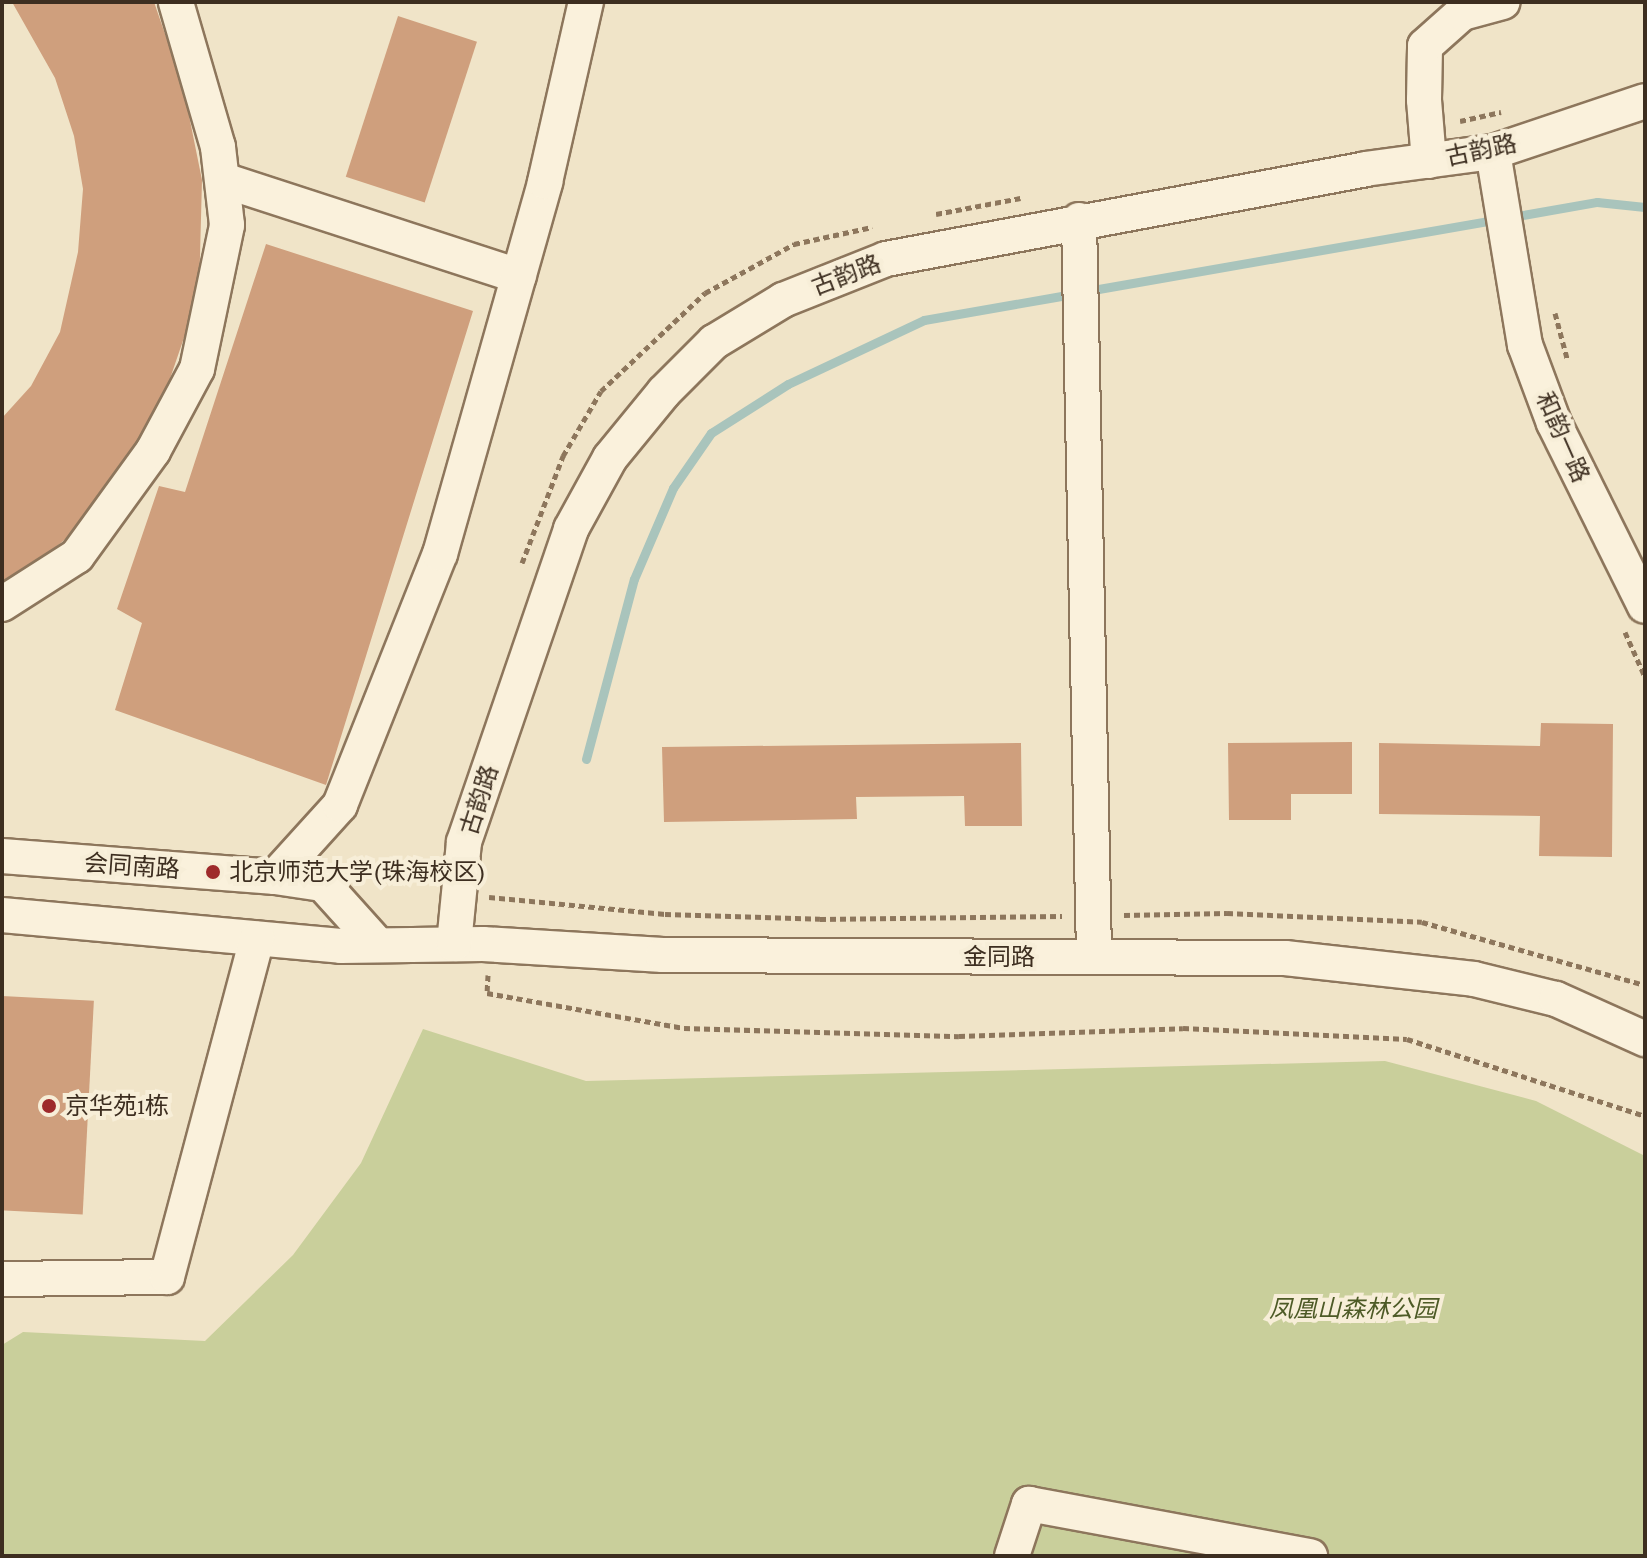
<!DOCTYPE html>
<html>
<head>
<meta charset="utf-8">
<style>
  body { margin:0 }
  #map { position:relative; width:1647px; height:1558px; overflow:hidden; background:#f0e4c8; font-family:"Crimson Pro","Noto Sans SC",serif }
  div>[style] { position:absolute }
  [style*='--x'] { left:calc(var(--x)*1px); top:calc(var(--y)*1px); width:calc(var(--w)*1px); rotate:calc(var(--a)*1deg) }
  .green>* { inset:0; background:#c9cf9b }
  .stream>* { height:9px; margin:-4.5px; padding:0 4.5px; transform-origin:4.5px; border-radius:4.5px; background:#a9c4bc }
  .building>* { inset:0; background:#cf9f7d; transform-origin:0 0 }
  .path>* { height:5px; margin-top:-2.5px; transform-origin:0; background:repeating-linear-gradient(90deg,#8d765c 0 6px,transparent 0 10px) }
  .roads { filter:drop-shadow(2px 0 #8d765c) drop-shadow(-2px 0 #8d765c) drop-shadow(0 2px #8d765c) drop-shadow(0 -2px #8d765c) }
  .minor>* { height:34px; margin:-17px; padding:0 17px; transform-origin:17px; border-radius:17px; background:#faf1dc }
  .dots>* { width:22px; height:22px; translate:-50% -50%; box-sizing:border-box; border:4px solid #f7eed8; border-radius:50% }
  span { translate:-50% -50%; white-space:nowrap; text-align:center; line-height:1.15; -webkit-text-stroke:8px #f7eed8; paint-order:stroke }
  .street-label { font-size:24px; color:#3d2e20 }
  .poi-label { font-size:24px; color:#3d2e20 }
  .left { translate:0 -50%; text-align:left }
  .park-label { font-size:24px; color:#4d5a26; font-style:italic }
  .frame { position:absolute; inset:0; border:4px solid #3d2e20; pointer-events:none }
</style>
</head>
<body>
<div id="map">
  <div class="green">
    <i style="clip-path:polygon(423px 1029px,586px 1081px,1385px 1061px,1536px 1101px,1645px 1156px,1645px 1556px,2px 1556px,2px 1345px,23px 1332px,205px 1341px,293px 1255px,361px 1163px)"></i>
  </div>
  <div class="stream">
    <i style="--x:1087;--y:291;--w:518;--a:-9.9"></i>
    <i style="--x:1597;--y:202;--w:48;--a:5.9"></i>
    <i style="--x:586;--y:759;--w:186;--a:-75.1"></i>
    <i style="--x:634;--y:579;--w:99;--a:-66.8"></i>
    <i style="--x:673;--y:488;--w:67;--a:-55.4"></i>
    <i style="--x:711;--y:433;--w:91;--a:-32.5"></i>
    <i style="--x:788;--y:384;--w:150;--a:-25.2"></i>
    <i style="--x:924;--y:320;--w:151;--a:-9.9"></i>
  </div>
  <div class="building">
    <i style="clip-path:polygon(12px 2px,154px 2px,183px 86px,202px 180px,199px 294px,163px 399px,92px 517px,21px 576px,2px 587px,2px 418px,31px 386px,60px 332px,78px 252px,83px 189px,74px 136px,55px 78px)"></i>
    <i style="left:398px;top:16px;width:83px;height:169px;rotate:18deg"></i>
    <i style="clip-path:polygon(266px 244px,473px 311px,326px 785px,115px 710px,142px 623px,117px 609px,159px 486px,185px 492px)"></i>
    <i style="clip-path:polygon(1541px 723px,1613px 724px,1612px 857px,1539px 856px,1540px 816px,1379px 814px,1379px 743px,1540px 746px)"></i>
    <i style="clip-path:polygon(1352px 742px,1352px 794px,1291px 794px,1291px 820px,1229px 820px,1228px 743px)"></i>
    <i style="clip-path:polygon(1021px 743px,1022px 826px,965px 826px,964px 796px,856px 797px,857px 819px,664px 822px,662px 747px)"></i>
    <i style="left:2px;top:996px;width:92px;height:214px;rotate:3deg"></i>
  </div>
  <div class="path">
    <i style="--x:1460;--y:121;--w:42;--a:-12.4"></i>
    <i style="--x:936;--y:214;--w:86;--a:-10.7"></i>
    <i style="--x:1555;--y:313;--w:47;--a:75.1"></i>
    <i style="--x:522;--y:563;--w:115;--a:-69"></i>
    <i style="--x:563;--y:456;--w:75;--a:-59.7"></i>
    <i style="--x:601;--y:391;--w:143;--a:-43.3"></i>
    <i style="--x:705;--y:293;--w:102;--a:-28.8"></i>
    <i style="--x:794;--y:244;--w:80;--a:-12.3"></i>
    <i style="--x:1625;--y:632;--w:49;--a:66"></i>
    <i style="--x:489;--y:897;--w:177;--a:5.5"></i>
    <i style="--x:665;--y:914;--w:155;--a:1.8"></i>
    <i style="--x:820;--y:919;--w:242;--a:-0.7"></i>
    <i style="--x:1124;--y:915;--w:103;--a:-1.1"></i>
    <i style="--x:1227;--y:913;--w:195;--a:2.6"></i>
    <i style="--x:1422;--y:922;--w:232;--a:15.8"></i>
    <i style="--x:488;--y:975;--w:18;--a:93"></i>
    <i style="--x:487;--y:993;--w:200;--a:10.1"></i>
    <i style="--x:684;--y:1028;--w:275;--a:1.7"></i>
    <i style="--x:959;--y:1036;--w:224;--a:-2"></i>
    <i style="--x:1183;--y:1028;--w:224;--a:2.8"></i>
    <i style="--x:1407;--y:1039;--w:250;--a:17.9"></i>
  </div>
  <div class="roads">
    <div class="minor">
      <i style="--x:1493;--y:152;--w:196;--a:80.6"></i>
      <i style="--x:1525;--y:345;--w:83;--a:69.6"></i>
      <i style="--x:1554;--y:423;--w:204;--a:63.6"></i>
      <i style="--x:1429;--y:161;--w:61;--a:-94.7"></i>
      <i style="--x:1424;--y:100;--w:54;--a:-88.9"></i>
      <i style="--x:1425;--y:46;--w:50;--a:-41.7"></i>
      <i style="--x:1462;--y:13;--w:42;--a:-15"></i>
      <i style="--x:223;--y:180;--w:311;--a:18"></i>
      <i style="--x:1079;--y:220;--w:737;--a:88.83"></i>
      <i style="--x:2;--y:604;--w:89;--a:-32.6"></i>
      <i style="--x:77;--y:556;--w:130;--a:-54.1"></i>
      <i style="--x:153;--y:451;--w:93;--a:-61.8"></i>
      <i style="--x:197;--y:369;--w:147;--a:-78.2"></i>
      <i style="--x:227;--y:225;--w:79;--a:-96.6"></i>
      <i style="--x:218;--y:147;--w:151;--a:-106.2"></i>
      <i style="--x:2;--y:856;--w:274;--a:4.4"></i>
      <i style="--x:275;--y:877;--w:49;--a:8.3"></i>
      <i style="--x:323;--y:884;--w:82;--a:48"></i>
      <i style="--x:275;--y:877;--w:97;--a:-47.9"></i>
      <i style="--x:340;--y:805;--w:270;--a:-68.3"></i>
      <i style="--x:440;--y:554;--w:387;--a:-74.2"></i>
      <i style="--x:545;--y:182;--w:185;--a:-77.2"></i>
      <i style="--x:2;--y:915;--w:340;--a:5.2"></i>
      <i style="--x:341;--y:946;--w:142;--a:-0.8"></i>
      <i style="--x:483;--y:944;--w:180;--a:3.5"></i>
      <i style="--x:663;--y:955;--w:622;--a:0.28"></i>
      <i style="--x:1285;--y:958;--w:190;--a:6.3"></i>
      <i style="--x:1474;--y:979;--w:84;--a:13.7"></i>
      <i style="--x:1556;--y:999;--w:98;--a:24.2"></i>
      <i style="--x:454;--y:944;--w:102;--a:-84.4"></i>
      <i style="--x:464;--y:842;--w:331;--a:-71.1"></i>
      <i style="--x:571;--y:529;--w:81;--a:-61.2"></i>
      <i style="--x:610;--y:458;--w:85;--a:-50.7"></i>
      <i style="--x:664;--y:392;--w:71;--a:-45"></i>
      <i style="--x:714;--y:342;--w:81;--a:-31.3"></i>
      <i style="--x:783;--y:300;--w:111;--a:-21.7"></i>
      <i style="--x:886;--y:259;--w:487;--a:-10.6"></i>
      <i style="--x:1365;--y:169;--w:129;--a:-7.6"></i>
      <i style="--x:1493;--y:152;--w:160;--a:-18.5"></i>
      <i style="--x:2;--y:1279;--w:165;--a:-0.7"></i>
      <i style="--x:167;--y:1277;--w:350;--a:-75.1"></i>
      <i style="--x:1012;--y:1556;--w:55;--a:-71.9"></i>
      <i style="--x:1029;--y:1504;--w:286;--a:10.5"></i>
    </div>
  </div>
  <div class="dots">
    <i style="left:213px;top:872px;background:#9e2a2b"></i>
    <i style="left:49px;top:1106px;background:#9e2a2b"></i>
  </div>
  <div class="street-label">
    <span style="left:1481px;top:150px;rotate:-12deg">古韵路</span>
    <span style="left:846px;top:275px;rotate:-21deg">古韵路</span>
    <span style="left:1563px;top:437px;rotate:66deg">和韵一路</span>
    <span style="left:479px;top:800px;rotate:-72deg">古韵路</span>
    <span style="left:132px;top:866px;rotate:4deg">会同南路</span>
    <span style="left:999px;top:957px">金同路</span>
  </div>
  <div class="poi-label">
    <span class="left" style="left:229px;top:872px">北京师范大学(珠海校区)</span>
    <span class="left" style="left:65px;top:1106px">京华苑1栋</span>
  </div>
  <div class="park-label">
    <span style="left:1353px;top:1309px">凤凰山森林公园</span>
  </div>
  <div class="frame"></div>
</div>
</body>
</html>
